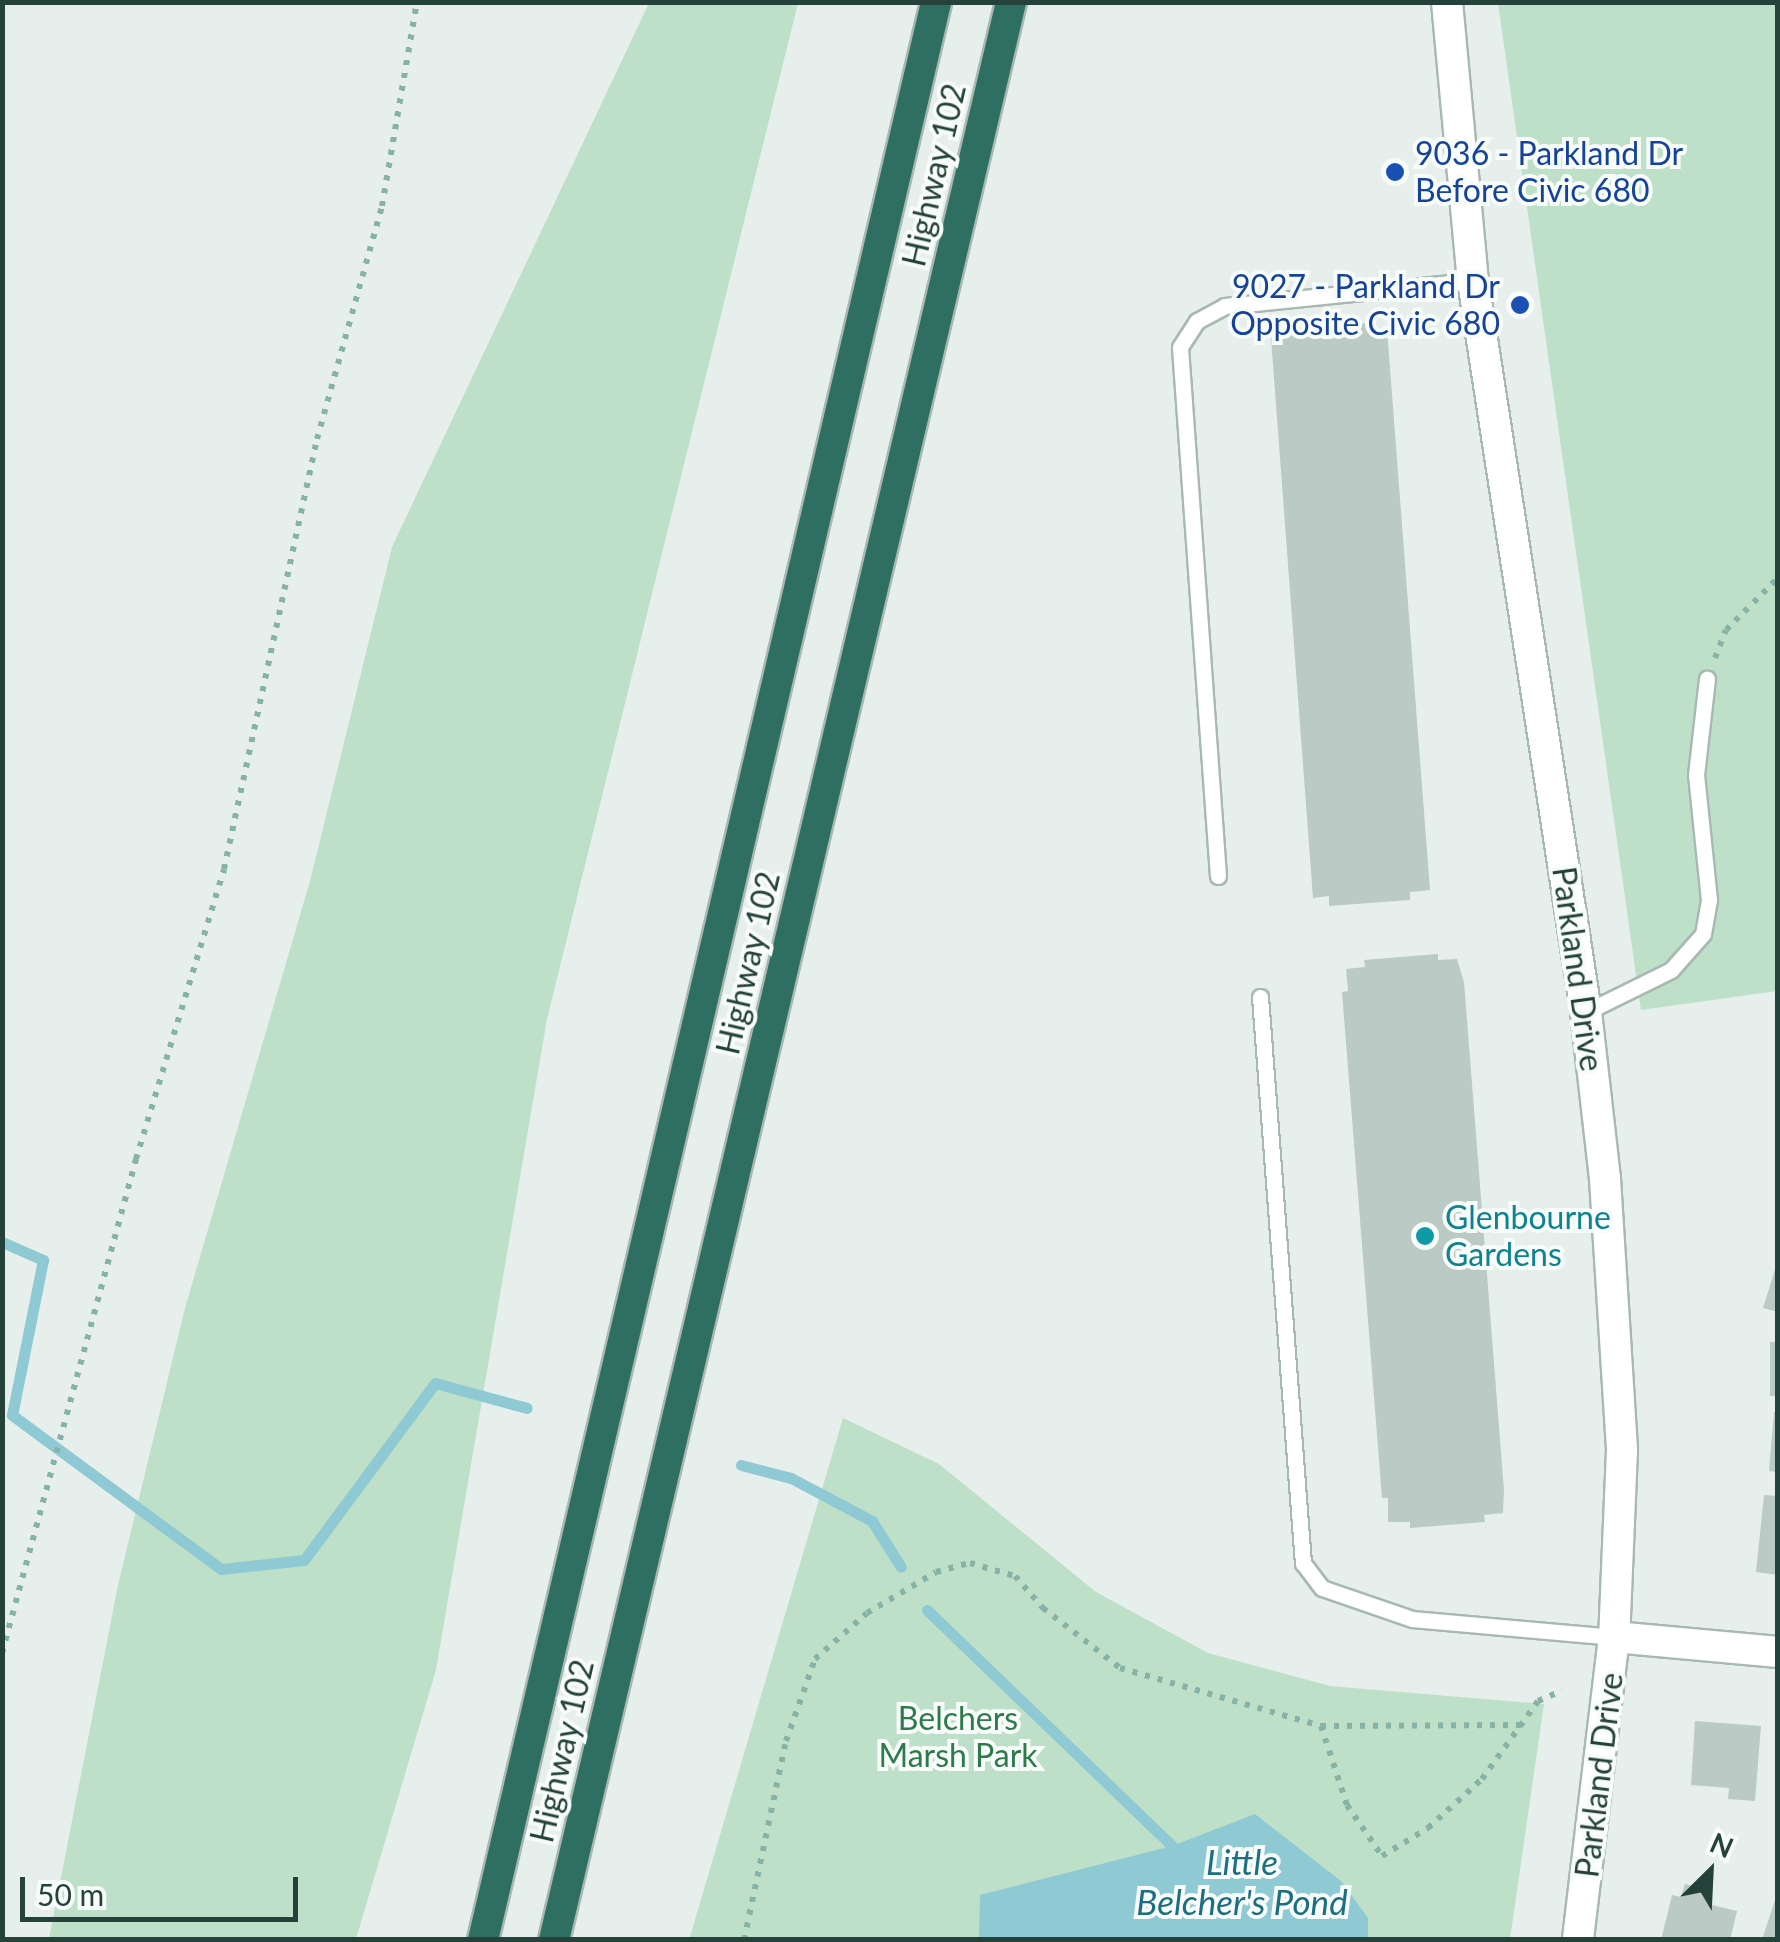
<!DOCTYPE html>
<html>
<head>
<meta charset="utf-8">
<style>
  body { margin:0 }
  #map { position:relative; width:1780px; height:1942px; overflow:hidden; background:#e6efeb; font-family:Lato,sans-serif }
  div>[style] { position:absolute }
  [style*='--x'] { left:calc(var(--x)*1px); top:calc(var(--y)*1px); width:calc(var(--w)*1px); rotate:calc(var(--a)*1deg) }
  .green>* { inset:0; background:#bfe0c8 }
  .water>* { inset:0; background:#8ec9d4 }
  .stream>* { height:11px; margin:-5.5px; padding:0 5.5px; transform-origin:5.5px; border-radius:5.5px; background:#8ec9d4 }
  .building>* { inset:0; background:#bbcac4; transform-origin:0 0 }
  .path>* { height:6px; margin-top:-3px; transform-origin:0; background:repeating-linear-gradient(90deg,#86b3a5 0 5px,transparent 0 13px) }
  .roads { filter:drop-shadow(2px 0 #a8b8b2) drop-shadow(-2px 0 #a8b8b2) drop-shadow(0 2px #a8b8b2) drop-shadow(0 -2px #a8b8b2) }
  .service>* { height:15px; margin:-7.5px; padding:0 7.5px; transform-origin:7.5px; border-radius:7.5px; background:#fff }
  .minor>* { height:30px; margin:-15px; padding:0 15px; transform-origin:15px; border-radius:15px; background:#fff }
  .tertiary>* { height:30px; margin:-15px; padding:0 15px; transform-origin:15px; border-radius:15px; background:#fff }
  .motorway>* { height:30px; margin:-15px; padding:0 15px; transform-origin:15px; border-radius:15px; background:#2f6f62 }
  .dots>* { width:28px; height:28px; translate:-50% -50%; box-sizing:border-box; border:5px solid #f7fbf9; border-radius:50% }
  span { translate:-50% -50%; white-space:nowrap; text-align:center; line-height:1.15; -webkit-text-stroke:8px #f7fbf9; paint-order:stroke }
  .transit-label { font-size:32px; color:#164399 }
  .left { translate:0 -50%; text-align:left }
  .right { translate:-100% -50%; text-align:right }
  .street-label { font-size:32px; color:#24423a }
  .culture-label { font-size:32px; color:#0d838f }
  .park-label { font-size:32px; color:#2d7a4b }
  .water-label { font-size:35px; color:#1c6f80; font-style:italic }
  .frame { position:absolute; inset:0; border:5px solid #24423a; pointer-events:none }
  .north { position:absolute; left:1660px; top:1822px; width:100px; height:100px; -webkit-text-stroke:8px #f7fbf9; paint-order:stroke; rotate:24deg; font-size:28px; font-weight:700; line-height:40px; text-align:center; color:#24423a }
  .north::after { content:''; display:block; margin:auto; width:35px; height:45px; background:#24423a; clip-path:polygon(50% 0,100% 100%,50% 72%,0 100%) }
  .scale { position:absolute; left:20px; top:1877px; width:278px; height:45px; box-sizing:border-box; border:5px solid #24423a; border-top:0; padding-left:12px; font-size:30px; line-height:35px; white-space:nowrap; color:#24423a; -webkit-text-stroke:8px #f7fbf9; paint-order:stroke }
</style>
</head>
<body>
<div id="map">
  <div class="green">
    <i style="clip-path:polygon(649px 3px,798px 3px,547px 1019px,436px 1670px,356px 1939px,49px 1939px,118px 1585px,185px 1308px,310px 881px,392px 547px)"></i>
    <i style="clip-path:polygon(1498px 3px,1777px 3px,1777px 991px,1641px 1010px)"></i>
    <i style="clip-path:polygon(843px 1418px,939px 1464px,1096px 1592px,1208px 1653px,1330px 1686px,1544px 1704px,1510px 1939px,689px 1940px)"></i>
  </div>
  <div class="water">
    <i style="clip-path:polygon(1255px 1814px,1341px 1881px,1368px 1918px,1368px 1939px,979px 1939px,980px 1895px,1172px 1846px)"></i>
  </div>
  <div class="stream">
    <i style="--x:2;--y:1242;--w:45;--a:23.7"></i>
    <i style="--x:43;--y:1260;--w:158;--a:101.3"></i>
    <i style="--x:12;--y:1415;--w:260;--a:36.4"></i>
    <i style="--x:221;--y:1569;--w:83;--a:-6.2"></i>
    <i style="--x:304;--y:1560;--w:220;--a:-53.5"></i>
    <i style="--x:435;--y:1383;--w:95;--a:15.2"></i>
    <i style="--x:741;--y:1465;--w:52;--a:14.6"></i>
    <i style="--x:791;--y:1478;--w:92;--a:28"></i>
    <i style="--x:872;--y:1521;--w:54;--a:57.8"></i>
    <i style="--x:927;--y:1610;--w:340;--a:43.9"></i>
  </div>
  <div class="building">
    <i style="clip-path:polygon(1369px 323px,1371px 331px,1387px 329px,1430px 890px,1410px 892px,1410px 900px,1329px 906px,1329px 896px,1313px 898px,1271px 338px,1288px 338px,1287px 329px)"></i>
    <i style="clip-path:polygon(1438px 954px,1438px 960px,1457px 959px,1464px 982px,1504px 1490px,1503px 1513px,1484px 1515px,1485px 1522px,1410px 1528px,1410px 1522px,1388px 1522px,1388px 1498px,1382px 1498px,1342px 992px,1348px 991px,1346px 969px,1365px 967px,1364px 960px)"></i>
    <i style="clip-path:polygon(1777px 1263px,1778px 1263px,1778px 1312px,1763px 1308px)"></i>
    <i style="left:1770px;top:1342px;width:8px;height:54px"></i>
    <i style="clip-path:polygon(1774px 1412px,1778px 1412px,1778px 1472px,1769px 1471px)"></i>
    <i style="clip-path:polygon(1764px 1495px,1778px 1496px,1778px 1575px,1756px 1572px)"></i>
    <i style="clip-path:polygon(1695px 1721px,1761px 1726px,1755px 1801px,1728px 1799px,1729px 1788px,1691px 1785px)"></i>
    <i style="clip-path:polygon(1685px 1884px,1712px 1891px,1708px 1904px,1737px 1911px,1730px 1940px,1661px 1940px,1672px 1895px,1681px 1897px)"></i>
    <i style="clip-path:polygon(1777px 1894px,1778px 1940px,1762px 1940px)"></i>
  </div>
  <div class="path">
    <i style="--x:1715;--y:658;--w:30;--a:-69"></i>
    <i style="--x:1726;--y:630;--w:74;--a:-45"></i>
    <i style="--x:2;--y:1653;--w:512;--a:-74.82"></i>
    <i style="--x:136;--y:1159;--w:303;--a:-73.1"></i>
    <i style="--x:224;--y:869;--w:440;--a:-77.8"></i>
    <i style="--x:317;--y:439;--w:242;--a:-74.4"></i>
    <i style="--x:382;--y:206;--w:207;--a:-80.3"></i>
    <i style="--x:1321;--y:1726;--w:201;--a:-0.3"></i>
    <i style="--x:744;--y:1940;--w:203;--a:-78.1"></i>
    <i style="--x:786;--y:1741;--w:87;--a:-70.5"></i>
    <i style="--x:815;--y:1659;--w:69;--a:-41.5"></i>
    <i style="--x:867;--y:1613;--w:80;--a:-30.7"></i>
    <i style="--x:936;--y:1572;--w:35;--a:-15"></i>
    <i style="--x:970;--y:1563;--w:47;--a:16.1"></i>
    <i style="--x:1015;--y:1576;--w:43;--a:48.8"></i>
    <i style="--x:1043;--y:1608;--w:98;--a:37.9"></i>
    <i style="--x:1120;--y:1668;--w:209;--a:16.1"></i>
    <i style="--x:1321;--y:1726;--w:83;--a:71.8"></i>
    <i style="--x:1347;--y:1805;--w:62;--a:55.5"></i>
    <i style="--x:1382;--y:1856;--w:54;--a:-31.3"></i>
    <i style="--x:1428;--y:1828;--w:73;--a:-42.2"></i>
    <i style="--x:1482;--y:1779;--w:96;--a:-54.3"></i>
    <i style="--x:1538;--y:1701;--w:26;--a:-23"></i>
  </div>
  <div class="roads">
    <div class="service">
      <i style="--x:1218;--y:876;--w:530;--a:-94.11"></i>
      <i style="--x:1180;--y:347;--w:31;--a:-57"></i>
      <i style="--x:1197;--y:321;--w:32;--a:-28"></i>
      <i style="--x:1225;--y:306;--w:249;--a:-5.8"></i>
      <i style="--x:1260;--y:997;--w:568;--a:85.66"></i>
      <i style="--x:1303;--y:1563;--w:31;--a:53"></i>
      <i style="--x:1322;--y:1588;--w:95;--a:19"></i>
      <i style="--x:1412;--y:1619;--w:203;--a:5.1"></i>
      <i style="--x:1586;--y:1012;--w:95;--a:-26.3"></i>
      <i style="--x:1671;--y:970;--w:48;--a:-48.4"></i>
      <i style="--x:1703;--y:934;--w:35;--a:-80"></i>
      <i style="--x:1709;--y:900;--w:126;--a:-95.9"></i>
      <i style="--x:1696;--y:775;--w:97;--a:-83.5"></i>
    </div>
    <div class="minor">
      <i style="--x:1614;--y:1637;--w:165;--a:5.2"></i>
    </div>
    <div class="tertiary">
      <i style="--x:1447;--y:2;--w:280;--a:84.7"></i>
      <i style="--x:1473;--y:281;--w:740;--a:81.21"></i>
      <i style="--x:1586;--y:1012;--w:168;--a:83.5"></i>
      <i style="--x:1605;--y:1179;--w:272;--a:86.4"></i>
      <i style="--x:1622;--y:1450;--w:187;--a:92.4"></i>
      <i style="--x:1614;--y:1637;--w:305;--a:96.8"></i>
    </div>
    <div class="motorway">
      <i style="--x:483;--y:1940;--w:1990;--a:-76.84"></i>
      <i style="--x:554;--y:1940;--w:1991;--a:-76.73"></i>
    </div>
  </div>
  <div class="dots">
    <i style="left:1395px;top:172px;background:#1a4fb4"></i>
    <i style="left:1520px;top:305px;background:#1a4fb4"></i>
    <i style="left:1425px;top:1236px;background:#0f9aa8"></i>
  </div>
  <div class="transit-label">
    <span class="left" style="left:1415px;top:172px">9036 - Parkland Dr<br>Before Civic 680</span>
    <span class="right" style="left:1500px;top:305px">9027 - Parkland Dr<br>Opposite Civic 680</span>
  </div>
  <div class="street-label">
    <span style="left:934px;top:175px;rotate:-77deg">Highway 102</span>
    <span style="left:748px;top:963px;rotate:-77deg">Highway 102</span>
    <span style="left:1578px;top:969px;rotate:82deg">Parkland Drive</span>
    <span style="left:562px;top:1751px;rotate:-77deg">Highway 102</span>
    <span style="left:1599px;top:1775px;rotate:-83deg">Parkland Drive</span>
  </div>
  <div class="culture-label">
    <span class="left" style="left:1445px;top:1236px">Glenbourne<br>Gardens</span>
  </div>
  <div class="park-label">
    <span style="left:958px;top:1737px">Belchers<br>Marsh Park</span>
  </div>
  <div class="water-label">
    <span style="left:1242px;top:1881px">Little<br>Belcher's Pond</span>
  </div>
  <div class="frame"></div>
  <div class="north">N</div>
  <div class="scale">50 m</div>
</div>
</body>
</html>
